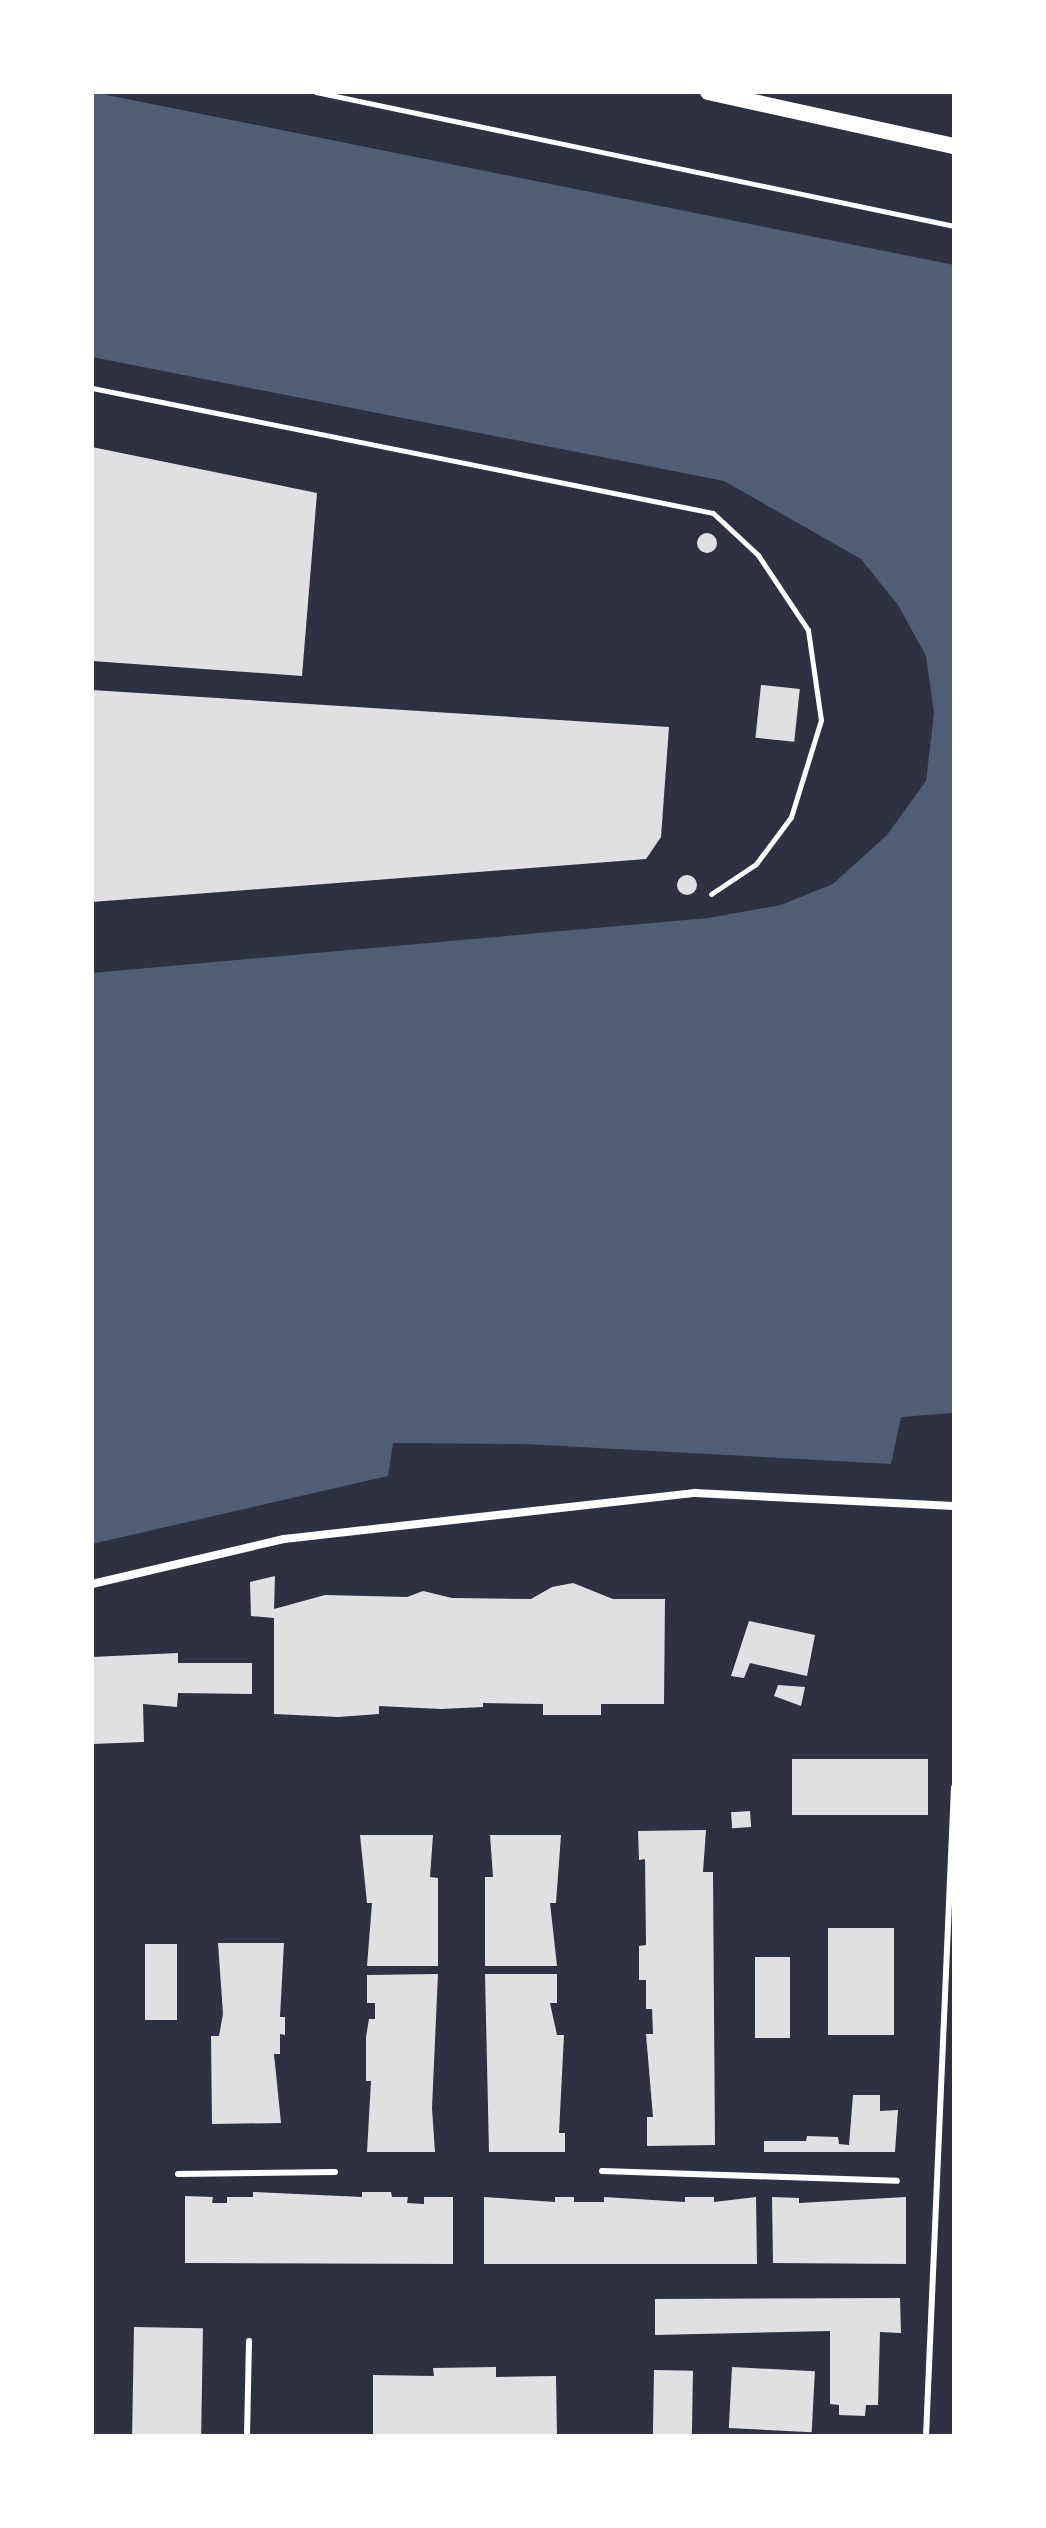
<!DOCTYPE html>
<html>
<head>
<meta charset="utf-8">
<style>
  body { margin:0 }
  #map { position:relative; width:1046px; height:2528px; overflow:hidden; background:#2d3142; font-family:Barlow,sans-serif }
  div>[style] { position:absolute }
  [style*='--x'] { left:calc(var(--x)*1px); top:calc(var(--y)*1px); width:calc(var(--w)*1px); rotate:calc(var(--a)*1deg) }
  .water>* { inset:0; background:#4f5d75 }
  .building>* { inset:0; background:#e0e0e3; transform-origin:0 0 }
  .round { border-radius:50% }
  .path>* { height:5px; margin:-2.5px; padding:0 2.5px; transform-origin:2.5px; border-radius:2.5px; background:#fff }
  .service>* { height:6px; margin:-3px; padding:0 3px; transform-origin:3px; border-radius:3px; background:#fff }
  .minor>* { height:8px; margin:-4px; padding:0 4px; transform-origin:4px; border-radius:4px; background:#fff }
  .secondary>* { height:16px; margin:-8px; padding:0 8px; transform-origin:8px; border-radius:8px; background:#fff }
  span { translate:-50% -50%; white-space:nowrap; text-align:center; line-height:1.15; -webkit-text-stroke:6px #fff; paint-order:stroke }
  .frame { position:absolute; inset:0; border:94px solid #fff; pointer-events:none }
</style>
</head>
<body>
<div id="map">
  <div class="water">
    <i style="clip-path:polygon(92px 92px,954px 265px,954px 1413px,901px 1417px,891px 1464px,524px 1444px,393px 1443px,388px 1476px,92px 1544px,92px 973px,708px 918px,781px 905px,833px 884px,887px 835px,926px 781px,934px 713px,926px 656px,898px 605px,861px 559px,724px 481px,92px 357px)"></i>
  </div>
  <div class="building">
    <i style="clip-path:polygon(92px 447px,317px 493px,302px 676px,92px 661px)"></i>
    <i class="round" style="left:697px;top:533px;width:20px;height:20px"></i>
    <i style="left:761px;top:685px;width:39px;height:53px;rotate:6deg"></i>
    <i style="clip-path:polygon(92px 690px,669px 727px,661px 837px,646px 859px,92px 902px)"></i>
    <i class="round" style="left:677px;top:875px;width:20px;height:20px"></i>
    <i style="clip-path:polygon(275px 1576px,274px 1609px,325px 1595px,407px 1597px,423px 1591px,452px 1598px,531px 1599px,552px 1587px,573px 1583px,613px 1599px,665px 1599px,664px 1704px,601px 1704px,601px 1715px,543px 1715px,543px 1704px,483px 1703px,483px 1707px,441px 1709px,379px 1706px,379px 1714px,338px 1717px,274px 1714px,274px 1618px,251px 1616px,250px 1582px)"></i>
    <i style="clip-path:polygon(749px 1621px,815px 1635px,807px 1676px,750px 1663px,744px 1678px,731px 1676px)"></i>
    <i style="clip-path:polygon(178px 1653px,178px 1663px,252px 1663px,252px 1694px,178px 1693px,177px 1707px,143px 1704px,144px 1742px,92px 1744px,92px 1657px)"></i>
    <i style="clip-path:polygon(778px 1685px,805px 1687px,801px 1706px,774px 1696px)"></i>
    <i style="left:792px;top:1759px;width:136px;height:56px"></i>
    <i style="left:750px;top:1811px;width:16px;height:19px;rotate:86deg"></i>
    <i style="clip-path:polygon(706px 1830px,703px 1872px,713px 1872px,715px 2145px,647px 2146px,647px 2117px,653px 2117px,646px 2034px,653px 2034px,652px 2009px,646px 2009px,646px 1980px,639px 1980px,639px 1946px,646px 1945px,645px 1859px,639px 1860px,638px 1831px)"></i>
    <i style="clip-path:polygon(360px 1835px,433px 1835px,430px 1877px,438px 1878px,438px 1966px,367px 1966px,372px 1903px,367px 1903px)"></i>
    <i style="clip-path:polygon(490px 1835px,561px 1835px,556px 1903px,550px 1903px,557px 1966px,485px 1966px,485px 1877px,493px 1877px)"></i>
    <i style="left:828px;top:1928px;width:66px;height:107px"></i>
    <i style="clip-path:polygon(218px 1943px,284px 1943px,280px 2017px,285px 2017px,285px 2035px,280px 2034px,280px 2054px,274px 2054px,281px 2123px,212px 2124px,211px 2036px,219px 2036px,223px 2014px)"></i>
    <i style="left:177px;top:1944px;width:76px;height:32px;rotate:90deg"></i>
    <i style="left:755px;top:1957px;width:35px;height:81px"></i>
    <i style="clip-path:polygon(438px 1974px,432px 2108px,435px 2152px,367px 2152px,371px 2081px,366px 2081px,366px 2037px,369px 2019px,375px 2019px,375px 2003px,367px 2003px,367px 1975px)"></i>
    <i style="clip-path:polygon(485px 1974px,557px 1974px,557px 2003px,550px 2003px,557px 2035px,564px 2035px,559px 2133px,565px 2133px,565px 2152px,489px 2152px)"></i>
    <i style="clip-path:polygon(853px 2095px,880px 2095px,880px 2111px,898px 2110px,895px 2152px,764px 2152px,764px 2141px,806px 2141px,807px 2136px,838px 2137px,839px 2144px,849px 2145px)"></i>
    <i style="clip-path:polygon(253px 2192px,362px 2197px,362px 2192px,391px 2192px,392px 2197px,408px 2197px,407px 2203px,424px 2204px,424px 2197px,453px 2197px,453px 2264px,185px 2263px,185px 2196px,213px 2197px,212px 2203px,227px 2203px,227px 2197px,253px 2197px)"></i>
    <i style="clip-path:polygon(484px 2197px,555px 2202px,555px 2197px,574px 2197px,574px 2202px,604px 2202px,604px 2197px,685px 2202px,685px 2197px,714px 2197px,714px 2202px,756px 2197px,757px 2264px,484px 2264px)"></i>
    <i style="clip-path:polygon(772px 2197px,799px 2198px,799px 2203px,906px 2197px,906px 2264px,773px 2263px)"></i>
    <i style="clip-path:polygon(900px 2298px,901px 2333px,880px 2332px,878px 2405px,866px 2405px,865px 2416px,839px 2415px,839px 2405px,830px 2404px,830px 2331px,655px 2335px,655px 2299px)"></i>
    <i style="left:134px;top:2327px;width:69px;height:109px;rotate:1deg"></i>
    <i style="clip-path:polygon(496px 2367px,496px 2377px,556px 2376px,557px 2436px,373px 2436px,373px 2375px,434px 2376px,433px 2368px)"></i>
    <i style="left:732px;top:2367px;width:83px;height:61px;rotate:3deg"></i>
    <i style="left:654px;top:2370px;width:39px;height:66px;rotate:1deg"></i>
  </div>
  <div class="path">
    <i style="--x:316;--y:92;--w:652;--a:11.86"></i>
    <i style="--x:92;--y:388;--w:633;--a:11.38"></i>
    <i style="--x:713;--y:513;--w:62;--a:43"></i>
    <i style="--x:758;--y:555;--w:90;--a:56.3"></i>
    <i style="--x:808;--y:630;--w:91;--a:81.8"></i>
    <i style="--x:821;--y:720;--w:102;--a:107.2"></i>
    <i style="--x:791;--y:817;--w:59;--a:126.7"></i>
    <i style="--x:756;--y:864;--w:54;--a:146.3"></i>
  </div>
  <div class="service">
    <i style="--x:602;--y:2171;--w:295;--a:1.9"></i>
    <i style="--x:178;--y:2174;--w:157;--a:-0.7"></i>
    <i style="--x:247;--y:2436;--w:95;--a:-88.8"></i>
    <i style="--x:926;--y:2436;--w:649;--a:-87.53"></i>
  </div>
  <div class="minor">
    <i style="--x:92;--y:1584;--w:197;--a:-13.2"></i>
    <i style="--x:284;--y:1539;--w:414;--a:-6.4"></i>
    <i style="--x:695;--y:1493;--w:259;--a:2.9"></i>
  </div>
  <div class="secondary">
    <i style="--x:708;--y:92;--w:252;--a:12.4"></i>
  </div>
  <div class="frame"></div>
</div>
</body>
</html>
